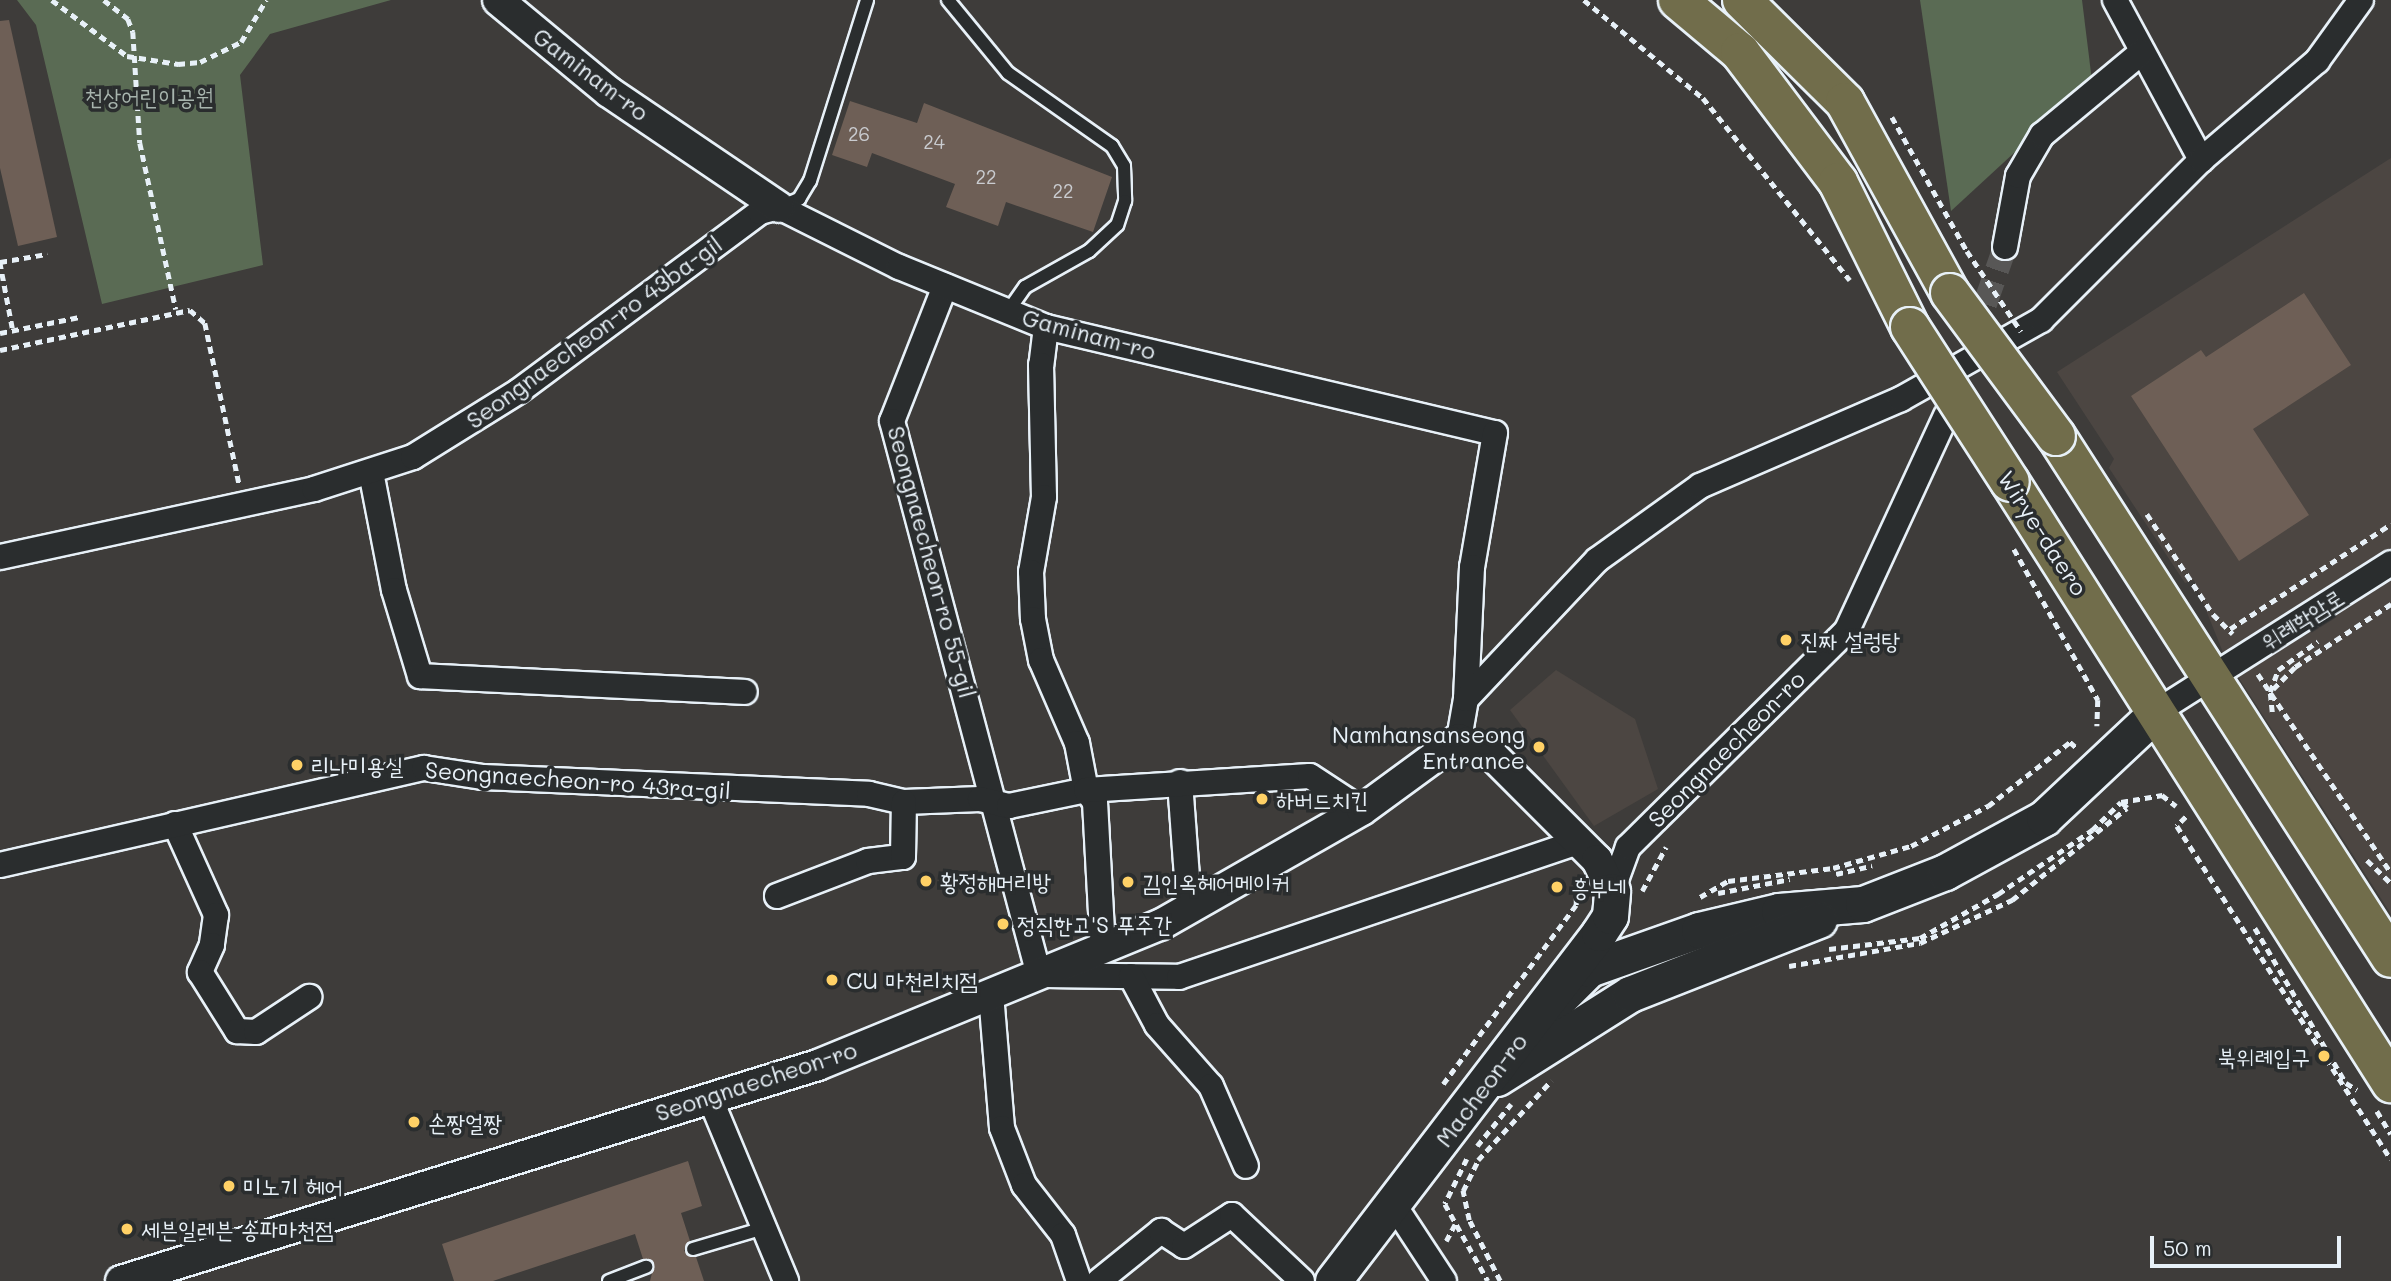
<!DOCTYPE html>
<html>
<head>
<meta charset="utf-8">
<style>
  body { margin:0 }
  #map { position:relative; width:2391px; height:1281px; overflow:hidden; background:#3e3c3a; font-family:Mali,"Poor Story",sans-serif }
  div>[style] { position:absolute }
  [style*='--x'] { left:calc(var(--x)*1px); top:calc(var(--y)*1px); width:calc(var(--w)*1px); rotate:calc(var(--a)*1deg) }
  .built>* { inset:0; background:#4c4642 }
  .green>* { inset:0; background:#5a6b54 }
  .building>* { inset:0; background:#6e5f56 }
  .minor-tunnel>* { height:24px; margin-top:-12px; transform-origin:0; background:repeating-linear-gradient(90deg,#585756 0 24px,transparent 0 36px) }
  .path>* { height:4.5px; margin-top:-2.25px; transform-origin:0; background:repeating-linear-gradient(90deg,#e8f1f8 0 7px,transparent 0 12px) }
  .roads { filter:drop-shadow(2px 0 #e8f1f8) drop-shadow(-2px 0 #e8f1f8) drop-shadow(0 2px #e8f1f8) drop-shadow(0 -2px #e8f1f8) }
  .service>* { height:12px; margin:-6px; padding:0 6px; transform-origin:6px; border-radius:6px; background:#2a2d2e }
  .minor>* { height:24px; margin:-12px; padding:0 12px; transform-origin:12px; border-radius:12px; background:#2a2d2e }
  .tertiary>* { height:30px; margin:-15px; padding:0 15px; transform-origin:15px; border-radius:15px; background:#2a2d2e }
  .secondary>* { height:35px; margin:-17.5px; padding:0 17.5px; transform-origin:17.5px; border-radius:17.5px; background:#2a2d2e }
  .primary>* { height:38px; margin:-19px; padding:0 19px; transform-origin:19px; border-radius:19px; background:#716d4b }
  .path-bridge>* { height:4.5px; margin-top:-2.25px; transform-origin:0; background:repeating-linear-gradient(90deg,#e8f1f8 0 7px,transparent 0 12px) }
  .bridges { filter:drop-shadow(2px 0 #e8f1f8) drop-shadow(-2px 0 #e8f1f8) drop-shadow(0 2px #e8f1f8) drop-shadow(0 -2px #e8f1f8) }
  .primary-bridge>* { height:38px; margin:-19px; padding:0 19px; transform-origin:19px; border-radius:19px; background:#716d4b }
  .dots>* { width:19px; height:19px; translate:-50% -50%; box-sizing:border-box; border:4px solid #2a2d2e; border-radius:50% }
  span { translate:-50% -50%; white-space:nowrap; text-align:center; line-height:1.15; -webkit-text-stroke:7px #2a2d2e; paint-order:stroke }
  .number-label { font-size:19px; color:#caccd0 }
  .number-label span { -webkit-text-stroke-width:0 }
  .street-label { font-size:23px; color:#e8f1f8 }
  .park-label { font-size:23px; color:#a8b5ae }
  .poi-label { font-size:23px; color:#e8f1f8 }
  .left { translate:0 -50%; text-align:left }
  .right { translate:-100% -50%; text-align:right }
  .scale { position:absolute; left:2150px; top:1236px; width:191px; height:32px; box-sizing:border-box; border:4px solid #e8f1f8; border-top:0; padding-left:9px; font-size:21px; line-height:24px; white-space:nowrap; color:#e8f1f8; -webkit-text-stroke:5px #2a2d2e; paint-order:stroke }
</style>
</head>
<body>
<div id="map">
  <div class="built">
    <i style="clip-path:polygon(2391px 158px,2391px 914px,2224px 655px,2194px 580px,2185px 583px,2109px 468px,2114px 459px,2057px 372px)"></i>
    <i style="clip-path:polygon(1556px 670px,1635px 719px,1658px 789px,1594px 826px,1510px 710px)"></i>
  </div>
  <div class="green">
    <i style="clip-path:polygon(17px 0,391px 0,270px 34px,240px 75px,263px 265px,102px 304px,36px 25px)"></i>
    <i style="clip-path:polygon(1920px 0,2082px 0,2092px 81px,1951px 211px)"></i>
  </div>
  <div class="building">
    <i style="clip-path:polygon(9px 20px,57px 237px,18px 246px,0 168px,0 21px)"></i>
    <i style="clip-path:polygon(850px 101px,917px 123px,924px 103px,1112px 177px,1093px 232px,1006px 202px,998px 226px,946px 207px,955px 184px,872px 153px,867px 167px,832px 155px)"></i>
    <i style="clip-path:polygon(2304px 293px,2351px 365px,2253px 429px,2309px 515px,2239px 561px,2131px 396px,2201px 350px,2206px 357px)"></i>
    <i style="clip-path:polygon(688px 1161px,702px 1206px,681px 1213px,690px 1241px,684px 1251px,696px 1257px,704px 1281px,650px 1281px,654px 1265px,643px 1259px,635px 1234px,493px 1281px,454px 1281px,442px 1244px)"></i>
  </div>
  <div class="minor-tunnel">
    <i style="--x:1973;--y:338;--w:96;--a:-70.6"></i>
  </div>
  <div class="path">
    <i style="--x:52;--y:0;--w:94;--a:36.7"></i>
    <i style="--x:127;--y:56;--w:52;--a:8.9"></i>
    <i style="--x:178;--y:64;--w:22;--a:-5"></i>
    <i style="--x:200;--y:62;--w:46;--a:-26"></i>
    <i style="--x:241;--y:42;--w:49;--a:-59.2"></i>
    <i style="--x:104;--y:0;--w:31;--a:38"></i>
    <i style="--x:128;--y:19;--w:14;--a:69"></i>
    <i style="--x:133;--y:32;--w:111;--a:86.4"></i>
    <i style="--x:140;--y:143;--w:170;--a:77.8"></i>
    <i style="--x:1584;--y:0;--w:154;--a:39.5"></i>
    <i style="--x:1703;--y:98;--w:234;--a:51.1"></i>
    <i style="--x:1892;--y:117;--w:154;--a:60.8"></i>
    <i style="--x:0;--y:262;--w:70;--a:79.3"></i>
    <i style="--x:0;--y:262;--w:48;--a:-9.7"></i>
    <i style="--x:0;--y:333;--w:81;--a:-11.4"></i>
    <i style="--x:0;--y:350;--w:194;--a:-11.9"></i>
    <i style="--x:190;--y:310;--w:20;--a:41"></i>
    <i style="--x:205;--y:323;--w:164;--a:78"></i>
    <i style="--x:2147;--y:514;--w:120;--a:56.6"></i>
    <i style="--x:2213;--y:614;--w:28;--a:45"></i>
    <i style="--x:2014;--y:549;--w:173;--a:60.9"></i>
    <i style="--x:2098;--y:700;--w:26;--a:92"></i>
    <i style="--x:2230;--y:629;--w:192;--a:-33.1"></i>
    <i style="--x:2258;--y:674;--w:239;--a:56.2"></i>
    <i style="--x:2273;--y:689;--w:31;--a:-45"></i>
    <i style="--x:2295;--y:667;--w:115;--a:-33.3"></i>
    <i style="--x:2272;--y:712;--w:20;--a:-96"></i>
    <i style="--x:2270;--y:692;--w:23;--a:-70"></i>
    <i style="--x:2278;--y:670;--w:49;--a:-35.9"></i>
    <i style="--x:2186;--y:817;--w:13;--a:135"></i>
    <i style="--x:2177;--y:826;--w:396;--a:57.3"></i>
    <i style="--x:2367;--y:860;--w:33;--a:44"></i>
    <i style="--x:1836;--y:874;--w:37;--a:-13"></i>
    <i style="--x:1642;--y:891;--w:50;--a:-61.4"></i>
    <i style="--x:1718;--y:893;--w:73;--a:-11"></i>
    <i style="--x:1700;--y:897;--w:32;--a:-30"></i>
    <i style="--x:1728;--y:881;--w:106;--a:-7.1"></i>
    <i style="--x:1833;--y:868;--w:81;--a:-15.8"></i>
    <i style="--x:1911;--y:846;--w:87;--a:-27.5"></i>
    <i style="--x:1988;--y:806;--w:104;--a:-38"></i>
    <i style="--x:2070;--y:742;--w:9;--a:41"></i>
    <i style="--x:2255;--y:928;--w:180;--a:59.6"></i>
    <i style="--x:2346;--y:1083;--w:13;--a:32"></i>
    <i style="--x:1829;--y:949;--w:92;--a:-6.9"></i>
    <i style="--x:1920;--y:938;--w:90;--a:-29.4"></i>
    <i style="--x:1998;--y:894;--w:114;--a:-34.2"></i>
    <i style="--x:2092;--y:830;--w:40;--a:-44"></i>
    <i style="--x:1789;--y:966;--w:133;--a:-10"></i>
    <i style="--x:1920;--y:943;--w:102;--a:-25.1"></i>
    <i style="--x:2012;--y:900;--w:147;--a:-38.7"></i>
    <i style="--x:2127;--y:808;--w:8;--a:-135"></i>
    <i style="--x:2121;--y:802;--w:42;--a:-9.7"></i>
    <i style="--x:2162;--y:795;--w:18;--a:38"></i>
    <i style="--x:1443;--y:1084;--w:223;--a:-53.4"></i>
    <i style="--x:1576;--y:905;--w:24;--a:-90"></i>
    <i style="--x:2377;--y:1111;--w:27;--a:59"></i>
    <i style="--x:1477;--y:1146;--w:54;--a:-51"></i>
    <i style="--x:1467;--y:1159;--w:50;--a:116.1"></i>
    <i style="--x:1445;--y:1204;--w:88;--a:60.8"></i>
    <i style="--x:1446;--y:1241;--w:19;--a:-62"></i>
    <i style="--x:1500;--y:1281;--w:68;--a:-116.9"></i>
    <i style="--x:1469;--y:1220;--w:30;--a:-102"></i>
    <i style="--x:1463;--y:1191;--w:34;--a:-64"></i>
    <i style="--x:1478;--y:1160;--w:108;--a:-47.3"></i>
  </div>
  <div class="roads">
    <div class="service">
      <i style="--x:948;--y:0;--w:94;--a:50.6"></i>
      <i style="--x:1008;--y:73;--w:127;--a:35.1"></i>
      <i style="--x:1112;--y:146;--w:23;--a:59"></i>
      <i style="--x:1124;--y:166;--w:35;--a:88"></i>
      <i style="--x:1125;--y:201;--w:25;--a:108"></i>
      <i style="--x:1117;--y:225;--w:38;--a:137"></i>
      <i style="--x:1089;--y:251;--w:73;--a:150.6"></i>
      <i style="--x:1025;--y:287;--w:29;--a:125"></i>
      <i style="--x:780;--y:207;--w:21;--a:-23"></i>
      <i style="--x:799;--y:199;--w:21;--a:-59"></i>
      <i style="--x:810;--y:181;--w:190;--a:-72.5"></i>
      <i style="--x:693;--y:1249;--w:74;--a:-16.5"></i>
      <i style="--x:609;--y:1281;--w:40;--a:-21"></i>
    </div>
    <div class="minor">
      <i style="--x:2115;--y:0;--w:182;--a:61.7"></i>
      <i style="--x:2005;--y:247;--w:72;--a:-79.6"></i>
      <i style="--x:2018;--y:176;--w:48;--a:-59.7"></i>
      <i style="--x:2042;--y:135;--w:130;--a:-39.7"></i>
      <i style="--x:945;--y:286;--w:145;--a:111.4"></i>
      <i style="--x:892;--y:421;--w:573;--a:75.14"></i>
      <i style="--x:1039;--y:975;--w:140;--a:0.8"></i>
      <i style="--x:1179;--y:977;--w:420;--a:-18.7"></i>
      <i style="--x:1046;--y:327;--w:38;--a:97"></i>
      <i style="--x:1041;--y:365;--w:132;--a:88.7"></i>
      <i style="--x:1044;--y:497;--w:76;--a:99.8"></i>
      <i style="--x:1031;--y:572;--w:47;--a:87.6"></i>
      <i style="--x:1033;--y:619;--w:42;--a:79"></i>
      <i style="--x:1041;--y:660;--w:90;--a:66.6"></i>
      <i style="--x:1077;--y:743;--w:48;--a:79.2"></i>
      <i style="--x:1086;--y:790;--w:15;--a:53"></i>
      <i style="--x:1095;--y:802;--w:147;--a:86.9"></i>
      <i style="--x:371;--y:472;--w:120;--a:79"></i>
      <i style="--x:394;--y:590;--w:90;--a:73.2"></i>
      <i style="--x:420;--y:676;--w:325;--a:2.8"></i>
      <i style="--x:0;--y:557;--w:321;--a:-12.2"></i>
      <i style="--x:314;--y:489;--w:104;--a:-17.9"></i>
      <i style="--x:413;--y:457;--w:125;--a:-31.9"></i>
      <i style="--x:519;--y:391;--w:300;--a:-36.6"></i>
      <i style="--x:760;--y:212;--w:20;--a:-15"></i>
      <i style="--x:779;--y:207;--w:134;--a:26.6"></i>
      <i style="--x:899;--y:267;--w:159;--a:22.2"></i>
      <i style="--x:1046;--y:327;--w:461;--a:13.3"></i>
      <i style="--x:1495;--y:433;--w:136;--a:99.7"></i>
      <i style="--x:1472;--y:567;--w:132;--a:92.6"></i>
      <i style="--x:2158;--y:711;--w:276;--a:-32.4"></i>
      <i style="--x:1459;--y:739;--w:41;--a:-80.1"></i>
      <i style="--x:1466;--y:699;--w:191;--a:-46.7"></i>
      <i style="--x:1597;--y:560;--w:127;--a:-35.7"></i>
      <i style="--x:1700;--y:486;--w:219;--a:-23.4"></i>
      <i style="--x:1901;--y:399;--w:161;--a:-29.4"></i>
      <i style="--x:2041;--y:320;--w:226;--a:-45"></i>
      <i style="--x:2201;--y:160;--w:153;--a:-40.5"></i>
      <i style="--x:2317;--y:61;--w:75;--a:-54.2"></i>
      <i style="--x:1180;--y:782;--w:124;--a:85.8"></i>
      <i style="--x:175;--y:824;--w:100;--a:65.7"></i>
      <i style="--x:216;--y:915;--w:30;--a:98"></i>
      <i style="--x:212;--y:945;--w:30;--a:114"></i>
      <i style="--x:200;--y:972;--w:70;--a:57.9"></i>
      <i style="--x:237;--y:1031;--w:19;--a:3"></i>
      <i style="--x:256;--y:1032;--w:64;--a:-33.4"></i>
      <i style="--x:0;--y:865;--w:435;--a:-12.9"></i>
      <i style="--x:424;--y:768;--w:60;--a:8.7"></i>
      <i style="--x:483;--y:777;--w:386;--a:2.5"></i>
      <i style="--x:869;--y:794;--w:36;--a:13"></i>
      <i style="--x:904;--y:802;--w:76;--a:-2.3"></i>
      <i style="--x:980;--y:799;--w:30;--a:14"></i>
      <i style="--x:1009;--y:806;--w:79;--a:-11.7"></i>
      <i style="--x:1086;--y:790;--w:224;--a:-3.6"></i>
      <i style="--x:1310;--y:776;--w:62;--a:33.2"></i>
      <i style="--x:1612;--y:891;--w:47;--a:-70"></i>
      <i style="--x:1628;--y:847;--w:308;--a:-44.7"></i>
      <i style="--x:1847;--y:630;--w:236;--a:-65.2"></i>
      <i style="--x:777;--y:896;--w:97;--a:-21"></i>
      <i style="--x:868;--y:861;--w:35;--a:-7"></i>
      <i style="--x:903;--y:857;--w:55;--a:-89"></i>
      <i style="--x:1131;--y:976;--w:55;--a:62"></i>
      <i style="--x:1157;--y:1025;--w:81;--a:48.5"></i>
      <i style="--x:1211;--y:1086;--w:87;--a:66.4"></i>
      <i style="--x:991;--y:994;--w:134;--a:85.3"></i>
      <i style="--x:1002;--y:1128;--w:61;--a:68.9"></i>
      <i style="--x:1024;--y:1185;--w:63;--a:52"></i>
      <i style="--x:1063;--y:1235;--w:49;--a:70.8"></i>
      <i style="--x:710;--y:1098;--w:198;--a:67.4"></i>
      <i style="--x:1394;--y:1205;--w:91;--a:56.7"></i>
      <i style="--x:1099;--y:1281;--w:80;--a:-38.9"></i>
      <i style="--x:1161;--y:1231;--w:27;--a:33"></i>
      <i style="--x:1184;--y:1246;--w:57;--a:-32.9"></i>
      <i style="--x:1232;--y:1215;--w:96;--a:43.3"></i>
    </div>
    <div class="tertiary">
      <i style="--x:498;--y:0;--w:144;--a:39.7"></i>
      <i style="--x:609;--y:92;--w:205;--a:34.1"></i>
      <i style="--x:121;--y:1281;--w:730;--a:-17.22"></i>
      <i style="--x:818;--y:1065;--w:370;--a:-22.3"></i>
      <i style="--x:1160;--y:925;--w:232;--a:-29.7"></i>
      <i style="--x:1362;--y:810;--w:120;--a:-36.2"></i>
      <i style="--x:1459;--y:739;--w:38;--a:27"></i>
      <i style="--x:1493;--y:756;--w:147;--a:45"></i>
      <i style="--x:1597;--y:860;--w:34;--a:64"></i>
    </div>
    <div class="secondary">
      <i style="--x:1522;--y:1036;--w:95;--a:-45"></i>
      <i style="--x:1589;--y:969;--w:117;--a:-19.5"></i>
      <i style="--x:1699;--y:930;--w:82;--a:-13.4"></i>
      <i style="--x:1779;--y:911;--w:84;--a:-4.8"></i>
      <i style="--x:1863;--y:904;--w:88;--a:-21.3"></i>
      <i style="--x:1945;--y:872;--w:113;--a:-28.6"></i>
      <i style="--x:2044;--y:818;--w:156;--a:-43.2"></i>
      <i style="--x:1497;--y:1078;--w:157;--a:-32.3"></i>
      <i style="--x:1630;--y:994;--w:203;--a:-21.4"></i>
      <i style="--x:1333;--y:1281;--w:438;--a:-52.6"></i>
      <i style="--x:1599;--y:933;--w:20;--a:-57"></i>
      <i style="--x:1610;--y:916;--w:25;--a:-85"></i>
    </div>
    <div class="primary">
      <i style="--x:1678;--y:0;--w:81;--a:40"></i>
      <i style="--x:1740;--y:52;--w:163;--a:53"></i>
      <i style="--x:1838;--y:182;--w:162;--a:63.6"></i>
      <i style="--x:1742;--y:0;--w:145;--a:44.7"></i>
      <i style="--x:1845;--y:102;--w:218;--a:61.2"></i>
      <i style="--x:2056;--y:436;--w:620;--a:57.31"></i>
      <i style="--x:2010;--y:482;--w:712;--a:57.63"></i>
    </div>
  </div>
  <div class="path-bridge">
    <i style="--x:1967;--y:251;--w:97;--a:56"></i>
  </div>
  <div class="bridges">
    <div class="primary-bridge">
      <i style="--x:1950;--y:293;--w:178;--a:53.5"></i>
      <i style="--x:1910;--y:327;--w:184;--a:57.2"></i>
    </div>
  </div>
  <div class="dots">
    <i style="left:1786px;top:640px;background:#ffd166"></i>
    <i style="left:1539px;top:747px;background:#ffd166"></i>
    <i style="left:297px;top:765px;background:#ffd166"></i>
    <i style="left:1262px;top:799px;background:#ffd166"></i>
    <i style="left:926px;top:881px;background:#ffd166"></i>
    <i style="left:1128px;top:882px;background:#ffd166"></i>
    <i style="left:1557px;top:887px;background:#ffd166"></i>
    <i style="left:1003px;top:924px;background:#ffd166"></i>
    <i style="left:832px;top:980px;background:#ffd166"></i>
    <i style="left:2324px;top:1056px;background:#ffd166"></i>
    <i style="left:414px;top:1122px;background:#ffd166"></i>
    <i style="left:229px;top:1186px;background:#ffd166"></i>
    <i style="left:127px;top:1229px;background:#ffd166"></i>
  </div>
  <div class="number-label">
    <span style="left:859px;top:134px">26</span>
    <span style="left:934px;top:142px">24</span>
    <span style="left:986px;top:177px">22</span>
    <span style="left:1063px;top:191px">22</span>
  </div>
  <div class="street-label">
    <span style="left:591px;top:74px;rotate:37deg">Gaminam-ro</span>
    <span style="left:594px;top:332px;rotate:-36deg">Seongnaecheon-ro 43ba-gil</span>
    <span style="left:1089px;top:334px;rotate:15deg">Gaminam-ro</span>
    <span style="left:2043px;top:533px;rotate:57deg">Wirye-daero</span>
    <span style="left:932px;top:562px;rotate:75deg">Seongnaecheon-ro 55-gil</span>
    <span style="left:2302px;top:619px;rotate:-32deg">위례학암로</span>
    <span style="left:1726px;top:749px;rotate:-45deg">Seongnaecheon-ro</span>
    <span style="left:578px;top:780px;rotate:4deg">Seongnaecheon-ro 43ra-gil</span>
    <span style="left:756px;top:1081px;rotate:-18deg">Seongnaecheon-ro</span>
    <span style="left:1481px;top:1090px;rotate:-53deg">Macheon-ro</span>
  </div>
  <div class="park-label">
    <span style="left:149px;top:96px">천상어린이공원</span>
  </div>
  <div class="poi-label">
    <span class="left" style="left:1800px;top:640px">진짜 설렁탕</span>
    <span class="right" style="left:1525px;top:747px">Namhansanseong<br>Entrance</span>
    <span class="left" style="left:311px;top:765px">리나미용실</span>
    <span class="left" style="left:1276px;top:799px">하버드치킨</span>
    <span class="left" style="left:940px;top:881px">황정해머리방</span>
    <span class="left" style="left:1142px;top:882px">김인옥헤어메이커</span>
    <span class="left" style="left:1571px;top:887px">흥부네</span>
    <span class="left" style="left:1017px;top:924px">정직한고'S 푸주간</span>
    <span class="left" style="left:846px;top:980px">CU 마천리치점</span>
    <span class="right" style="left:2310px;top:1056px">북위례입구</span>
    <span class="left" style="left:428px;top:1122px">손짱얼짱</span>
    <span class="left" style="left:243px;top:1186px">미노기 헤어</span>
    <span class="left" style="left:141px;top:1229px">세븐일레븐 송파마천점</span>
  </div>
  <div class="scale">50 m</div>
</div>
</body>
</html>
